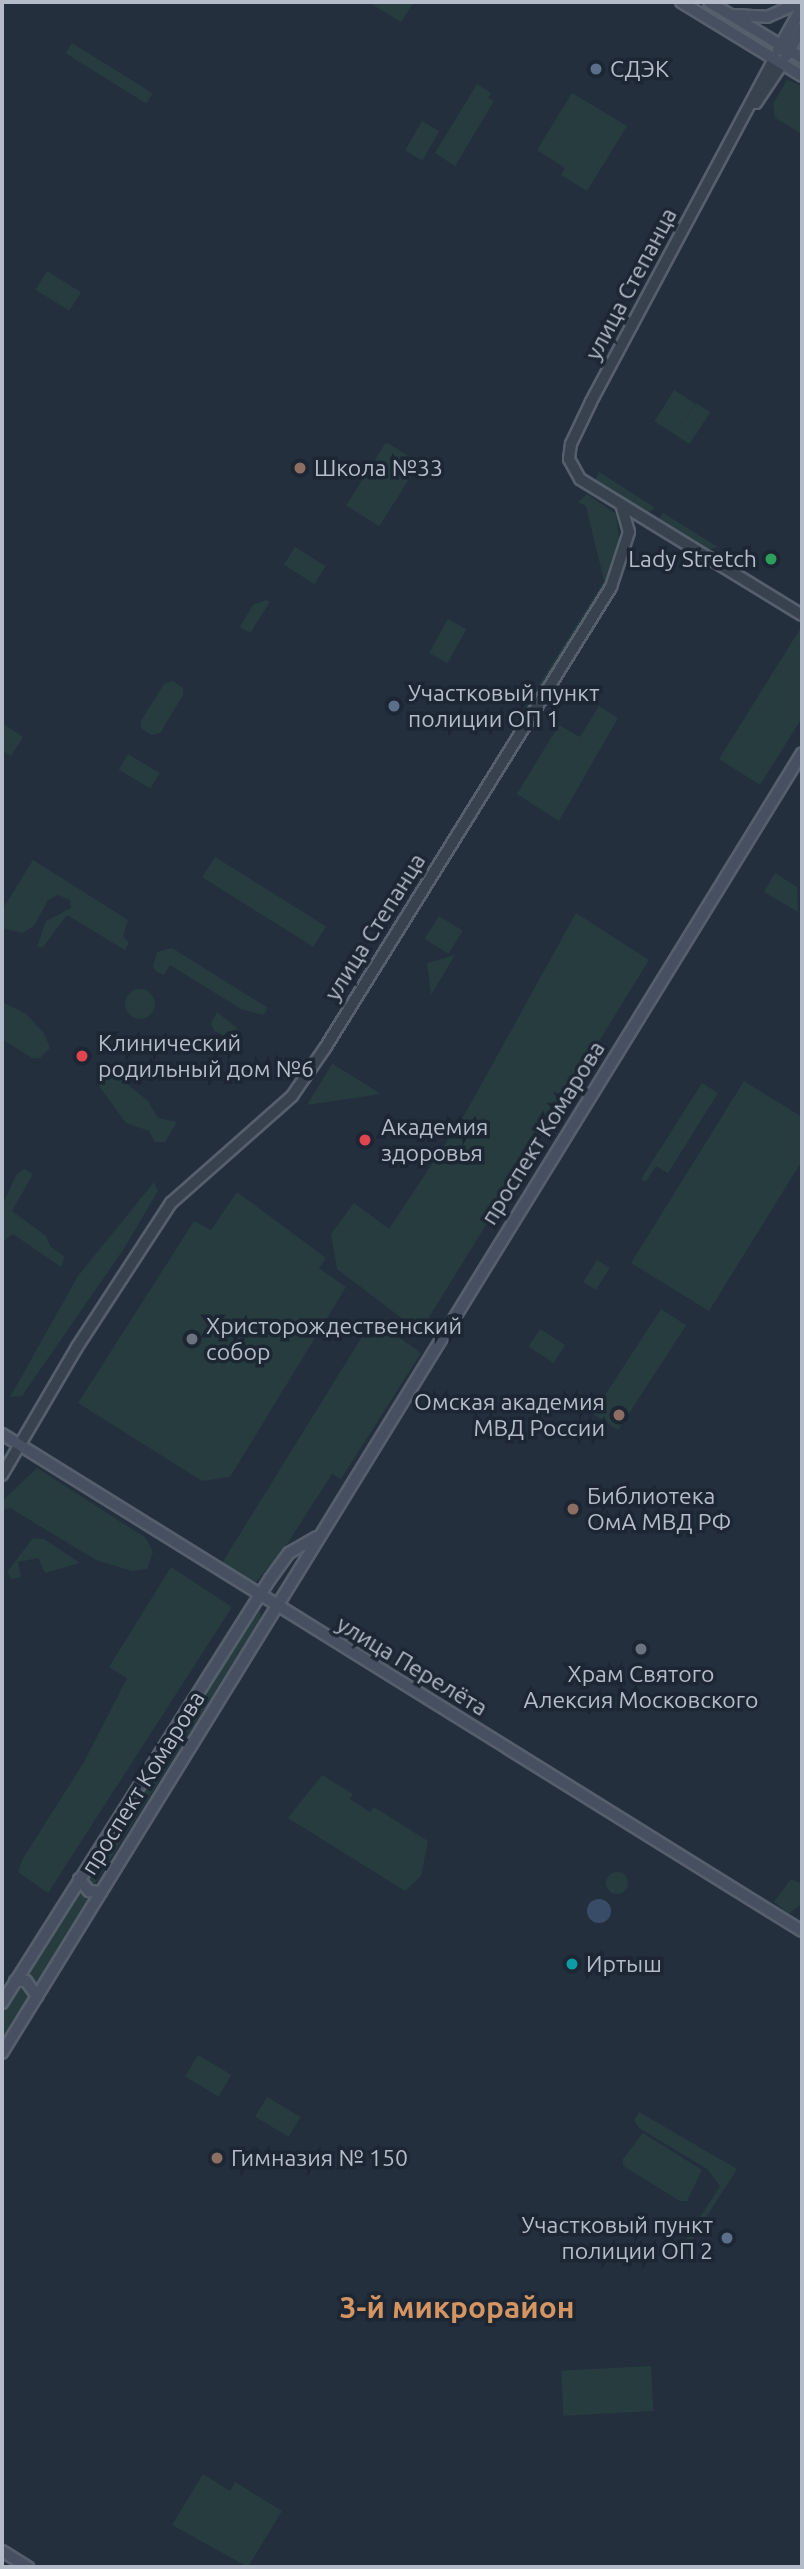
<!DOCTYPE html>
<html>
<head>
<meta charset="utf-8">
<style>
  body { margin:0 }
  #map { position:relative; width:804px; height:2569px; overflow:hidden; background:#242f3e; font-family:Ubuntu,sans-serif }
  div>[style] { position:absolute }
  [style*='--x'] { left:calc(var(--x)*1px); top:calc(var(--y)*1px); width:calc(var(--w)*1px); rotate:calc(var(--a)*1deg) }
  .green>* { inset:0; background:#263c3f; transform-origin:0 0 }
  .round { border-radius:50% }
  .water>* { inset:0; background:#394c67 }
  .roads { filter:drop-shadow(2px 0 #565f6c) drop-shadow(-2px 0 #565f6c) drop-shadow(0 2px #565f6c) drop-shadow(0 -2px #565f6c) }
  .tertiary>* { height:10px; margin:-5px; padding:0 5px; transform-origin:5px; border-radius:5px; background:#38414e }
  .secondary>* { height:10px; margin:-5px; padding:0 5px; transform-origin:5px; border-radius:5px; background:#465061 }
  .dots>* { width:19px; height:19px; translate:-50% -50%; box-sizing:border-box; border:4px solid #1d2633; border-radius:50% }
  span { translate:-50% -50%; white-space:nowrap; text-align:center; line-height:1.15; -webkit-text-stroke:7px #1d2633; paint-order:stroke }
  .poi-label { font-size:23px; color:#b4bcc9 }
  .left { translate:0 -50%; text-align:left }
  .right { translate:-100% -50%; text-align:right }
  .street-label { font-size:23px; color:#b4bcc9 }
  .district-label { font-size:30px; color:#d59563; font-weight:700 }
  .frame { position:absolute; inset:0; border:4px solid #b4bcc9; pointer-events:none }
</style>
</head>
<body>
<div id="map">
  <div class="green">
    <i style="clip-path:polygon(368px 2px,414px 2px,401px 22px)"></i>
    <i style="left:72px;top:43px;width:95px;height:12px;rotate:32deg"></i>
    <i style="clip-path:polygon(787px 80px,802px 86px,802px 134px,775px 118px,773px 104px)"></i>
    <i style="clip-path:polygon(477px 84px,491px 93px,488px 98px,494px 101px,455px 166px,435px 153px)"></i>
    <i style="clip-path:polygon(572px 93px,627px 126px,587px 191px,561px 175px,565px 168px,537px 150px)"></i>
    <i style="left:422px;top:121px;width:20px;height:34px;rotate:30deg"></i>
    <i style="left:47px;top:271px;width:40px;height:22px;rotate:32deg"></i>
    <i style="left:674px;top:390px;width:25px;height:37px;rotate:32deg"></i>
    <i style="left:696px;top:403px;width:17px;height:38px;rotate:33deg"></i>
    <i style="left:386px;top:442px;width:39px;height:75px;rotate:32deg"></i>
    <i style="clip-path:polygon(599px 472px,654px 507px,653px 510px,647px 512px,594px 481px)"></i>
    <i style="clip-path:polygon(587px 494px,616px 514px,620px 547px,608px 583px,520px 722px,517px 720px,604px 581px,586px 506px,578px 502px)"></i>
    <i style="clip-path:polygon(663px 513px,718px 547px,706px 550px,658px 520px)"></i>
    <i style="left:295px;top:547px;width:36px;height:21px;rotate:32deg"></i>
    <i style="clip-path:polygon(266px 600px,270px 602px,250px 633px,240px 627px,253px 605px)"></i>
    <i style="left:448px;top:619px;width:21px;height:39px;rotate:29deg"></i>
    <i style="clip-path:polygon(800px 629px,802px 718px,760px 785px,719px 759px)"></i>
    <i style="clip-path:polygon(173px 681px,183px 688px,183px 695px,160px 733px,151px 735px,141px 728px,141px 721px,164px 684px)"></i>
    <i style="clip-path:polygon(599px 706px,618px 718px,559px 821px,517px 794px,559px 725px,580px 737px)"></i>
    <i style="clip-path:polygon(2px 723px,23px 737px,11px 756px,2px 750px)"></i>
    <i style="left:128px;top:754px;width:37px;height:18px;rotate:31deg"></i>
    <i style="left:215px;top:857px;width:131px;height:24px;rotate:32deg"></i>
    <i style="clip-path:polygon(33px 860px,128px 920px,123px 936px,129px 943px,125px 950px,67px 915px,43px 947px,37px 947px,46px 921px,71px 908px,70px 900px,58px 895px,48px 900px,34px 926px,22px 933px,2px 928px,2px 910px)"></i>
    <i style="clip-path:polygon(775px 873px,797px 887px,798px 912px,764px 892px)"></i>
    <i style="clip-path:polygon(576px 913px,649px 960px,420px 1332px,337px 1269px,331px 1234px,354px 1203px,389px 1229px,465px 1114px)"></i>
    <i style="left:439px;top:916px;width:28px;height:27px;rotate:32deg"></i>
    <i style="clip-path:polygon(172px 948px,268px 1008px,263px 1015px,241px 1009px,170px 965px,164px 975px,157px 972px,153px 966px,157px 952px)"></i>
    <i style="clip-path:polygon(455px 955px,431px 995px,427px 963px)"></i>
    <i class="round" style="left:125px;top:989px;width:30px;height:30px"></i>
    <i style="clip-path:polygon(2px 1002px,26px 1014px,44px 1033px,50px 1048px,40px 1058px,32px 1058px,2px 1039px)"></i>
    <i style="clip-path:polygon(217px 1012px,237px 1028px,233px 1039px,214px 1031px,211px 1023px)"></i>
    <i style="clip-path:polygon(332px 1064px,333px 1064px,381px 1094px,307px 1105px)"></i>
    <i style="clip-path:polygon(107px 1077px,122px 1080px,148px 1101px,158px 1118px,177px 1122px,165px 1142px,155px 1142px,149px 1131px,126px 1123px,99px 1086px)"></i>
    <i style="clip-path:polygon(744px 1081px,802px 1117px,802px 1161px,709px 1311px,631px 1263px)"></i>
    <i style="clip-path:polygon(702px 1083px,718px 1093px,668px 1173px,656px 1166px,646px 1182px,641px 1179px)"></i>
    <i style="clip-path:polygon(24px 1169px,33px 1174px,12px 1211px,46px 1236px,50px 1246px,65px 1257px,61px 1267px,13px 1234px,2px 1242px,2px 1206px,16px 1175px)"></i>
    <i style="clip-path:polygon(154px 1182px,158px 1191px,125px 1247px,22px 1396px,10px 1397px,78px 1276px)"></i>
    <i style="clip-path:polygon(237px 1192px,326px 1258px,319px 1268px,346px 1287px,230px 1477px,202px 1481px,78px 1403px,194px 1221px,211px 1230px)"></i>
    <i style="left:597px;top:1260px;width:15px;height:26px;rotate:32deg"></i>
    <i style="left:661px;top:1309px;width:30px;height:125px;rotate:33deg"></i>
    <i style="clip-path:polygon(373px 1319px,421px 1353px,341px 1479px,332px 1474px,282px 1552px,254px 1584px,222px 1563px)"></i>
    <i style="left:540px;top:1329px;width:30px;height:21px;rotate:33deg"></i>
    <i style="clip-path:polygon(37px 1468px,146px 1538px,153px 1552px,147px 1569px,132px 1571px,96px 1560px,10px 1508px,2px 1510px,2px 1501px)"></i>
    <i style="clip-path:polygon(33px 1538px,44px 1539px,80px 1563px,45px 1573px,38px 1558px,18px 1562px,21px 1577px,11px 1579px,7px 1572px)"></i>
    <i style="clip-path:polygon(171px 1567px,232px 1607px,48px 1893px,18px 1872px,22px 1860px,84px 1762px,127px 1678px,109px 1667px)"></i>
    <i style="clip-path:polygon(260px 1610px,261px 1618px,92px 1888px,84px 1878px)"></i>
    <i style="clip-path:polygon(322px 1775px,353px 1794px,350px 1799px,370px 1812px,374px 1807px,428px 1841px,421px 1876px,405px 1891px,288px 1818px)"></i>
    <i class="round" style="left:606px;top:1872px;width:22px;height:22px"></i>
    <i style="clip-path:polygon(791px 1879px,802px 1884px,802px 1903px,789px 1914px,774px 1902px)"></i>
    <i style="clip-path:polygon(79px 1887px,92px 1894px,2px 2041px,2px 2012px)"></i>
    <i style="left:198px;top:2055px;width:39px;height:25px;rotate:31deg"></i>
    <i style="left:267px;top:2097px;width:39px;height:23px;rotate:31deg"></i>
    <i style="clip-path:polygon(639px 2112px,737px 2169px,686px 2249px,681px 2248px,683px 2244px,720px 2186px,707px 2169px,639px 2128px,634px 2120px)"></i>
    <i style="clip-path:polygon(643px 2133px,702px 2170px,687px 2201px,680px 2201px,623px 2166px,623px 2159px)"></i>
    <i style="left:651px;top:2366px;width:45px;height:90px;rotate:87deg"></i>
    <i style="clip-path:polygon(203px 2474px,230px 2491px,235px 2482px,282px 2511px,248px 2567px,172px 2525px)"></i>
  </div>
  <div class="water">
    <i class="round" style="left:587px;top:1899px;width:24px;height:24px"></i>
  </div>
  <div class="roads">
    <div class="tertiary">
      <i style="--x:774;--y:59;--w:389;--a:118.1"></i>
      <i style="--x:591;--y:402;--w:47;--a:115.5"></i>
      <i style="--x:571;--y:444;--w:15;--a:98"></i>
      <i style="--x:569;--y:459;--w:23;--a:61"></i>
      <i style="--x:580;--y:479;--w:260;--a:31.5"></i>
      <i style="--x:756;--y:103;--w:47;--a:-56.3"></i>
      <i style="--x:2;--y:1475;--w:148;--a:-59.6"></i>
      <i style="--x:77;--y:1347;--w:172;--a:-56.9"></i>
      <i style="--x:171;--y:1203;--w:162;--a:-41.5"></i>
      <i style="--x:292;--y:1096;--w:58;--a:-55.5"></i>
      <i style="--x:325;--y:1048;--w:543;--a:-58.18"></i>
      <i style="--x:611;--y:587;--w:58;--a:-71.9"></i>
      <i style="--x:629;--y:532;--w:29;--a:-106"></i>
    </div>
    <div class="secondary">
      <i style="--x:681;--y:2;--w:142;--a:31.4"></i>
      <i style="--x:709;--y:2;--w:109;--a:31.1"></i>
      <i style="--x:734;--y:15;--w:33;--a:3"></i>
      <i style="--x:767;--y:17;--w:37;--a:-24"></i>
      <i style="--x:778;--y:50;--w:49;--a:-60.8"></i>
      <i style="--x:786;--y:56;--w:32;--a:-60"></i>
      <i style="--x:2;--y:1434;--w:942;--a:31.85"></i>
      <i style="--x:79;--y:1879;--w:16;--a:50"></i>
      <i style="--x:89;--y:1891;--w:12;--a:5"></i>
      <i style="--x:15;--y:1981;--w:11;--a:0"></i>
      <i style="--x:26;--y:1981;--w:19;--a:54"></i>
      <i style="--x:2;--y:2003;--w:502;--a:-57.7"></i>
      <i style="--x:270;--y:1579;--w:32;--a:-54"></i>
      <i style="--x:289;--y:1553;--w:32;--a:-30"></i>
      <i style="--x:2;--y:2053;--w:1526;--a:-58.39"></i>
      <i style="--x:2;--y:2551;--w:31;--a:32"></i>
    </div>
  </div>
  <div class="dots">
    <i style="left:596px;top:69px;background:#5c6f8a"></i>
    <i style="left:300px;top:468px;background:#8d6e63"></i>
    <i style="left:771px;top:559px;background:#2e9e5b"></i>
    <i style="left:394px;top:706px;background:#5c6f8a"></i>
    <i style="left:82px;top:1056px;background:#e0444e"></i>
    <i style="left:365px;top:1140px;background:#e0444e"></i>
    <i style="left:192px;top:1339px;background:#6b7280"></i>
    <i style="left:619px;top:1415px;background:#8d6e63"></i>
    <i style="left:573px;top:1509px;background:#8d6e63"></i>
    <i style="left:641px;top:1649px;background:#6b7280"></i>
    <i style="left:572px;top:1964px;background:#0f9aa8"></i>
    <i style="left:217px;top:2158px;background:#8d6e63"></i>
    <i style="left:727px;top:2238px;background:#5c6f8a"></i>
  </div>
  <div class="poi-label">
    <span class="left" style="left:610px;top:69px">СДЭК</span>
    <span class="left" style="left:314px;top:468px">Школа №33</span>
    <span class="right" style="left:757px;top:559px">Lady Stretch</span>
    <span class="left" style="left:408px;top:706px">Участковый пункт<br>полиции ОП 1</span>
    <span class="left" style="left:98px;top:1056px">Клинический<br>родильный дом №6</span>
    <span class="left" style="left:381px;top:1140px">Академия<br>здоровья</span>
    <span class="left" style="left:206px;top:1339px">Христорождественский<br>собор</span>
    <span class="right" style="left:605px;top:1415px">Омская академия<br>МВД России</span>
    <span class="left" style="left:587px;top:1509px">Библиотека<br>ОмА МВД РФ</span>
    <span style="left:641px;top:1687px">Храм Святого<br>Алексия Московского</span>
    <span class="left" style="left:586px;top:1964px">Иртыш</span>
    <span class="left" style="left:231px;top:2158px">Гимназия № 150</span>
    <span class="right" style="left:713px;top:2238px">Участковый пункт<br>полиции ОП 2</span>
  </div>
  <div class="street-label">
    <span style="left:631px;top:284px;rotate:-62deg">улица Степанца</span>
    <span style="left:375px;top:927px;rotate:-58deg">улица Степанца</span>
    <span style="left:543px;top:1133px;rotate:-58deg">проспект Комарова</span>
    <span style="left:412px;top:1666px;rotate:31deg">улица Перелёта</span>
    <span style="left:143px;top:1783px;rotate:-58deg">проспект Комарова</span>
  </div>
  <div class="district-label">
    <span style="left:457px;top:2307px">3-й микрорайон</span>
  </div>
  <div class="frame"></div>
</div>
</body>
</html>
